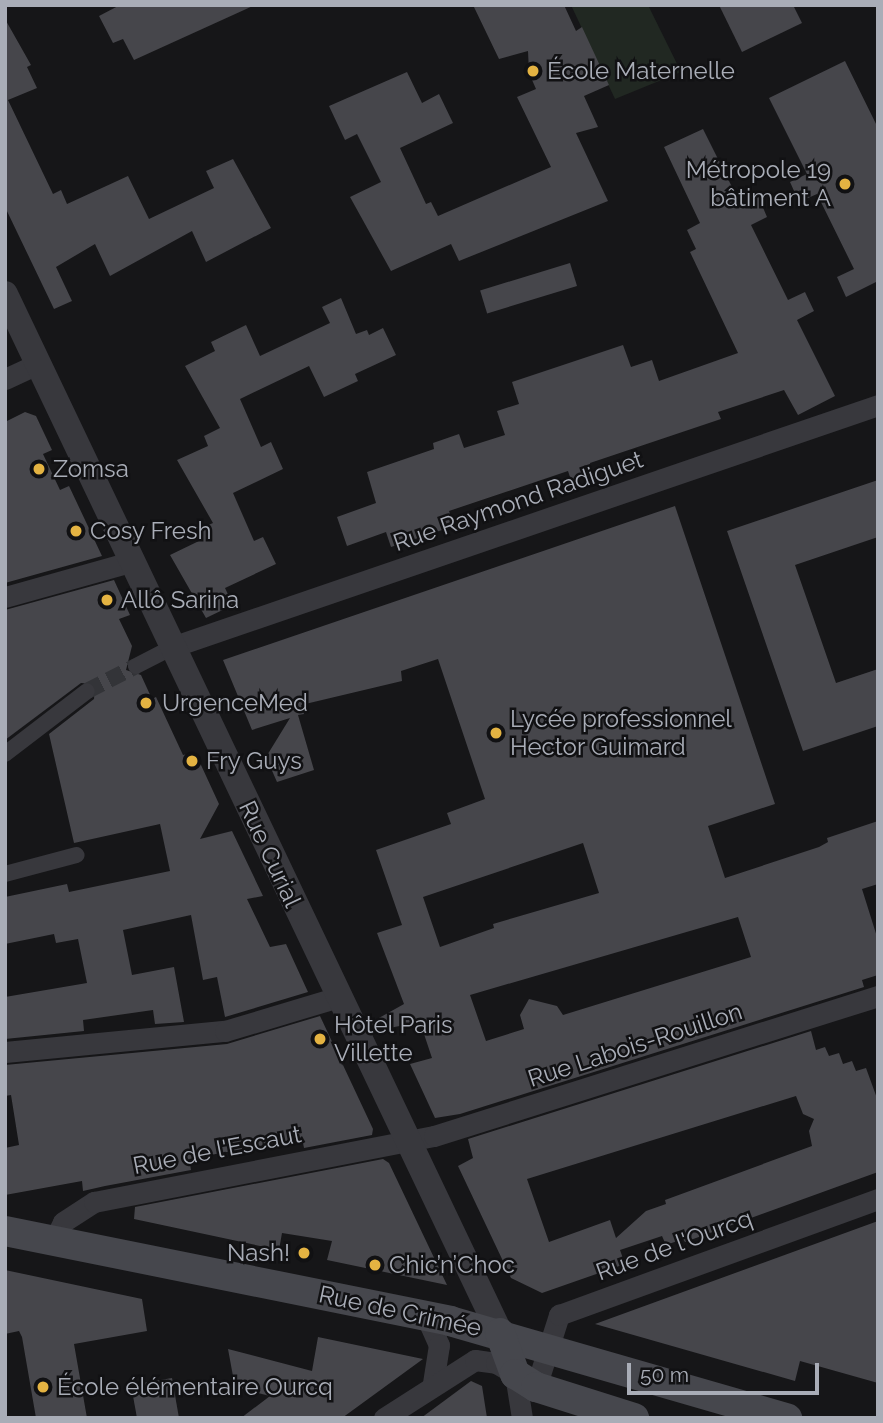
<!DOCTYPE html>
<html>
<head>
<meta charset="utf-8">
<style>
  body { margin:0 }
  #map { position:relative; width:883px; height:1423px; overflow:hidden; background:#161618; font-family:Raleway,sans-serif }
  div>[style] { position:absolute }
  [style*='--x'] { left:calc(var(--x)*1px); top:calc(var(--y)*1px); width:calc(var(--w)*1px); rotate:calc(var(--a)*1deg) }
  .green>* { inset:0; background:#212822 }
  .building>* { inset:0; background:#46464b; transform-origin:0 0 }
  .pedestrian-tunnel>* { height:16px; margin-top:-8px; transform-origin:0; background:repeating-linear-gradient(90deg,#333438 0 16px,transparent 0 24px) }
  .pedestrian>* { height:16px; margin:-8px; padding:0 8px; transform-origin:8px; border-radius:8px; background:#38383d }
  .minor>* { height:21px; margin:-10.5px; padding:0 10.5px; transform-origin:10.5px; border-radius:10.5px; background:#38383d }
  .tertiary>* { height:26px; margin:-13px; padding:0 13px; transform-origin:13px; border-radius:13px; background:#38383d }
  .secondary>* { height:30px; margin:-15px; padding:0 15px; transform-origin:15px; border-radius:15px; background:#46474d }
  .dots>* { width:19px; height:19px; translate:-50% -50%; box-sizing:border-box; border:4px solid #111113; border-radius:50% }
  span { translate:-50% -50%; white-space:nowrap; text-align:center; line-height:1.15; -webkit-text-stroke:5px #111113; paint-order:stroke }
  .poi-label { font-size:24px; color:#a9adb7 }
  .left { translate:0 -50%; text-align:left }
  .right { translate:-100% -50%; text-align:right }
  .street-label { font-size:24px; color:#a9adb7 }
  .frame { position:absolute; inset:0; border:7px solid #a9adb7; pointer-events:none }
  .scale { position:absolute; left:627px; top:1363px; width:192px; height:32px; box-sizing:border-box; border:4px solid #a9adb7; border-top:0; padding-left:9px; font-size:21px; line-height:24px; white-space:nowrap; color:#a9adb7; -webkit-text-stroke:5px #111113; paint-order:stroke }
</style>
</head>
<body>
<div id="map">
  <div class="green">
    <i style="clip-path:polygon(571px 5px,648px 5px,681px 72px,615px 99px)"></i>
  </div>
  <div class="building">
    <i style="clip-path:polygon(120px 5px,255px 5px,134px 60px,123px 39px,113px 43px,99px 16px)"></i>
    <i style="clip-path:polygon(473px 5px,564px 5px,576px 31px,582px 27px,609px 85px,584px 96px,598px 127px,576px 133px,608px 201px,459px 261px,451px 244px,391px 271px,350px 197px,381px 182px,357px 134px,345px 140px,329px 106px,407px 72px,422px 103px,439px 94px,453px 123px,400px 148px,426px 204px,431px 202px,438px 216px,551px 167px,517px 97px,536px 89px,529px 73px,528px 51px,499px 59px)"></i>
    <i style="clip-path:polygon(719px 5px,793px 5px,802px 23px,742px 52px)"></i>
    <i style="clip-path:polygon(5px 19px,31px 65px,27px 67px,37px 88px,8px 100px,53px 194px,61px 190px,67px 204px,128px 176px,149px 219px,214px 188px,206px 171px,233px 159px,271px 228px,206px 262px,192px 231px,110px 276px,95px 244px,56px 267px,72px 301px,54px 309px,5px 207px)"></i>
    <i style="clip-path:polygon(845px 61px,878px 128px,878px 281px,846px 297px,837px 277px,854px 269px,817px 194px,799px 202px,790px 182px,807px 174px,769px 98px)"></i>
    <i style="clip-path:polygon(703px 129px,741px 205px,758px 196px,767px 217px,751px 225px,788px 300px,805px 292px,814px 311px,797px 320px,835px 396px,798px 415px,784px 390px,718px 412px,721px 419px,590px 463px,593px 473px,571px 480px,568px 471px,449px 511px,454px 526px,391px 547px,386px 532px,347px 546px,337px 517px,376px 503px,367px 472px,434px 449px,433px 443px,459px 434px,464px 448px,505px 435px,497px 411px,519px 404px,512px 382px,623px 345px,631px 367px,652px 360px,659px 381px,738px 353px,690px 252px,696px 249px,687px 230px,700px 223px,664px 147px)"></i>
    <i style="left:570px;top:263px;width:24px;height:94px;rotate:73deg"></i>
    <i style="clip-path:polygon(341px 298px,356px 334px,367px 330px,369px 335px,383px 328px,396px 355px,355px 374px,358px 381px,324px 397px,309px 366px,240px 399px,261px 447px,271px 442px,283px 469px,233px 493px,254px 541px,263px 537px,276px 564px,225px 588px,233px 605px,206px 618px,170px 555px,201px 540px,197px 530px,213px 523px,177px 460px,208px 446px,204px 436px,220px 428px,185px 366px,215px 351px,211px 342px,246px 325px,260px 356px,330px 323px,322px 307px)"></i>
    <i style="clip-path:polygon(25px 412px,36px 416px,52px 450px,43px 454px,60px 490px,69px 486px,102px 556px,5px 583px,5px 422px)"></i>
    <i style="clip-path:polygon(878px 480px,878px 537px,795px 565px,836px 683px,878px 669px,878px 726px,803px 751px,727px 531px)"></i>
    <i style="clip-path:polygon(evenodd,675px 506px,775px 804px,708px 826px,725px 878px,819px 847px,828px 842px,827px 838px,878px 821px,878px 884px,862px 889px,878px 940px,878px 975px,862px 980px,864px 987px,460px 1114px,435px 1118px,410px 1064px,432px 1058px,420px 1022px,374px 1031px,370px 1023px,404px 1004px,377px 933px,402px 925px,376px 850px,451px 824px,447px 813px,485px 799px,438px 659px,401px 671px,402px 681px,301px 705px,304px 714px,298px 715px,314px 770px,277px 782px,266px 757px,290px 718px,252px 730px,223px 660px,675px 506px,583px 843px,599px 893px,493px 924px,494px 928px,440px 947px,423px 897px,583px 843px,675px 506px,738px 917px,751px 957px,563px 1015px,557px 1006px,529px 999px,520px 1015px,524px 1029px,486px 1041px,470px 995px,738px 917px)"></i>
    <i style="clip-path:polygon(114px 580px,130px 615px,119px 619px,132px 646px,126px 670px,141px 675px,152px 699px,156px 697px,183px 755px,195px 752px,219px 804px,200px 839px,232px 831px,263px 896px,247px 899px,270px 947px,286px 944px,308px 992px,225px 1017px,217px 977px,203px 980px,191px 915px,123px 930px,132px 975px,174px 967px,184px 1022px,155px 1024px,153px 1010px,83px 1020px,84px 1031px,5px 1039px,5px 997px,87px 983px,78px 939px,56px 943px,54px 934px,5px 944px,5px 897px,67px 884px,69px 892px,170px 871px,160px 824px,74px 843px,49px 734px,94px 699px,95px 684px,81px 683px,5px 740px,5px 610px)"></i>
    <i style="clip-path:polygon(320px 1016px,373px 1129px,372px 1135px,304px 1148px,302px 1138px,189px 1159px,191px 1170px,105px 1186px,83px 1191px,82px 1181px,5px 1195px,5px 1148px,19px 1145px,11px 1095px,5px 1096px,5px 1065px,227px 1044px)"></i>
    <i style="clip-path:polygon(evenodd,811px 1031px,816px 1050px,825px 1047px,829px 1056px,839px 1053px,843px 1064px,852px 1061px,856px 1071px,866px 1068px,878px 1101px,878px 1172px,685px 1242px,683px 1239px,666px 1245px,662px 1236px,620px 1250px,625px 1264px,542px 1293px,511px 1278px,458px 1166px,473px 1158px,468px 1139px,811px 1031px,796px 1096px,803px 1114px,814px 1119px,809px 1131px,812px 1146px,665px 1200px,666px 1204px,646px 1211px,616px 1238px,610px 1220px,549px 1242px,527px 1179px,796px 1096px)"></i>
    <i style="clip-path:polygon(383px 1159px,389px 1163px,447px 1285px,327px 1260px,332px 1241px,282px 1233px,279px 1250px,134px 1219px,135px 1207px)"></i>
    <i style="clip-path:polygon(878px 1221px,878px 1383px,800px 1361px,795px 1381px,595px 1324px)"></i>
    <i style="clip-path:polygon(5px 1270px,142px 1299px,147px 1331px,74px 1344px,87px 1418px,36px 1418px,22px 1337px,19px 1331px,5px 1334px)"></i>
    <i style="clip-path:polygon(318px 1337px,423px 1359px,342px 1418px,241px 1418px,270px 1396px,235px 1387px,228px 1349px,312px 1371px)"></i>
    <i style="clip-path:polygon(172px 1378px,179px 1418px,137px 1418px,131px 1385px)"></i>
    <i style="clip-path:polygon(471px 1381px,482px 1386px,487px 1418px,421px 1418px)"></i>
  </div>
  <div class="pedestrian-tunnel">
    <i style="--x:87;--y:691;--w:55;--a:-27"></i>
  </div>
  <div class="pedestrian">
    <i style="--x:136;--y:666;--w:44;--a:-27.1"></i>
    <i style="--x:5;--y:754;--w:103;--a:-37.5"></i>
    <i style="--x:5;--y:874;--w:74;--a:-14.8"></i>
  </div>
  <div class="minor">
    <i style="--x:5;--y:379;--w:38;--a:-25"></i>
    <i style="--x:5;--y:597;--w:134;--a:-15.6"></i>
    <i style="--x:175;--y:646;--w:743;--a:-18.92"></i>
    <i style="--x:5;--y:1052;--w:221;--a:-5.5"></i>
    <i style="--x:225;--y:1031;--w:118;--a:-16.7"></i>
    <i style="--x:54;--y:1240;--w:20;--a:-63"></i>
    <i style="--x:63;--y:1222;--w:37;--a:-33"></i>
    <i style="--x:94;--y:1202;--w:346;--a:-11"></i>
    <i style="--x:434;--y:1136;--w:466;--a:-17.5"></i>
    <i style="--x:426;--y:1316;--w:32;--a:66"></i>
    <i style="--x:439;--y:1345;--w:39;--a:99"></i>
    <i style="--x:536;--y:1387;--w:76;--a:-72.3"></i>
    <i style="--x:559;--y:1315;--w:339;--a:-20"></i>
    <i style="--x:384;--y:1418;--w:108;--a:-32.5"></i>
    <i style="--x:475;--y:1360;--w:21;--a:8"></i>
    <i style="--x:496;--y:1363;--w:22;--a:30"></i>
    <i style="--x:515;--y:1374;--w:45;--a:81"></i>
  </div>
  <div class="tertiary">
    <i style="--x:5;--y:294;--w:1151;--a:64.53"></i>
  </div>
  <div class="secondary">
    <i style="--x:5;--y:1231;--w:454;--a:11.4"></i>
    <i style="--x:450;--y:1321;--w:351;--a:16.1"></i>
    <i style="--x:500;--y:1333;--w:44;--a:69.9"></i>
    <i style="--x:515;--y:1374;--w:25;--a:32"></i>
    <i style="--x:536;--y:1387;--w:103;--a:17.6"></i>
  </div>
  <div class="dots">
    <i style="left:533px;top:71px;background:#e4b342"></i>
    <i style="left:845px;top:184px;background:#e4b342"></i>
    <i style="left:39px;top:469px;background:#e4b342"></i>
    <i style="left:76px;top:531px;background:#e4b342"></i>
    <i style="left:107px;top:600px;background:#e4b342"></i>
    <i style="left:146px;top:703px;background:#e4b342"></i>
    <i style="left:496px;top:733px;background:#e4b342"></i>
    <i style="left:192px;top:761px;background:#e4b342"></i>
    <i style="left:320px;top:1039px;background:#e4b342"></i>
    <i style="left:304px;top:1253px;background:#e4b342"></i>
    <i style="left:375px;top:1265px;background:#e4b342"></i>
    <i style="left:43px;top:1387px;background:#e4b342"></i>
  </div>
  <div class="poi-label">
    <span class="left" style="left:547px;top:71px">École Maternelle</span>
    <span class="right" style="left:831px;top:184px">Métropole 19<br>bâtiment A</span>
    <span class="left" style="left:53px;top:469px">Zomsa</span>
    <span class="left" style="left:90px;top:531px">Cosy Fresh</span>
    <span class="left" style="left:121px;top:600px">Allô Sarina</span>
    <span class="left" style="left:162px;top:703px">UrgenceMed</span>
    <span class="left" style="left:510px;top:733px">Lycée professionnel<br>Hector Guimard</span>
    <span class="left" style="left:206px;top:761px">Fry Guys</span>
    <span class="left" style="left:334px;top:1039px">Hôtel Paris<br>Villette</span>
    <span class="right" style="left:290px;top:1253px">Nash!</span>
    <span class="left" style="left:389px;top:1265px">Chic’n’Choc</span>
    <span class="left" style="left:57px;top:1387px">École élémentaire Ourcq</span>
  </div>
  <div class="street-label">
    <span style="left:518px;top:501px;rotate:-19deg">Rue Raymond Radiguet</span>
    <span style="left:270px;top:854px;rotate:65deg">Rue Curial</span>
    <span style="left:635px;top:1045px;rotate:-18deg">Rue Labois-Rouillon</span>
    <span style="left:217px;top:1150px;rotate:-11deg">Rue de l'Escaut</span>
    <span style="left:674px;top:1245px;rotate:-20deg">Rue de l'Ourcq</span>
    <span style="left:400px;top:1311px;rotate:12deg">Rue de Crimée</span>
  </div>
  <div class="frame"></div>
  <div class="scale">50 m</div>
</div>
</body>
</html>
